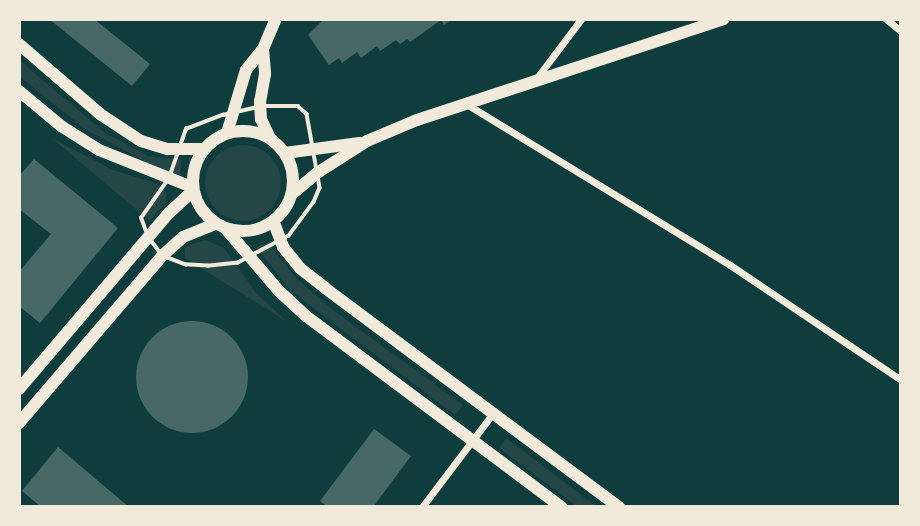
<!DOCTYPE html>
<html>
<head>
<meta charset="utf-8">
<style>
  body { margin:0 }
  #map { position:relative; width:920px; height:526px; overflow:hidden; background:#0f3d3e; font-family:Ubuntu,sans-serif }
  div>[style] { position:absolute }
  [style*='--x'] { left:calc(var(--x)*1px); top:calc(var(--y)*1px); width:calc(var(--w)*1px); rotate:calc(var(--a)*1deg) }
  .green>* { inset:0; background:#244646 }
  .round { border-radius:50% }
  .building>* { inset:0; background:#486865 }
  .path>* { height:3.5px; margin:-1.75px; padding:0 1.75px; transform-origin:1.75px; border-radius:1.75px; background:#f1e9da }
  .minor>* { height:7px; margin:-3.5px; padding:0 3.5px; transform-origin:3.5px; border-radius:3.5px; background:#f1e9da }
  .tertiary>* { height:12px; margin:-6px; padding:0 6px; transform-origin:6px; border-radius:6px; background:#f1e9da }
  .tertiary>.ring { margin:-6px; padding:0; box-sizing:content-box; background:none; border:12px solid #f1e9da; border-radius:50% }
  span { translate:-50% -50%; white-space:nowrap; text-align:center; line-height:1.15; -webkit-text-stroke:5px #f1e9da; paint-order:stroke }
  .frame { position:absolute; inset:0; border:21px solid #f1e9da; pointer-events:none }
</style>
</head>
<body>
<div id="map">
  <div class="green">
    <i style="clip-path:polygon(19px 60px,104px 132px,148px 156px,182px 160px,180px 175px,150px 164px,85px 129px,19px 76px)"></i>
    <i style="clip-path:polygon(53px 139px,113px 170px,157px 184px,166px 192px,166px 203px,150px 221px)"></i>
    <i class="round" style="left:205px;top:145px;width:76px;height:76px"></i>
    <i style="clip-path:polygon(205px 240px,224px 248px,256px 293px,286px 321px,185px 258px,185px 247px)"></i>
    <i style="clip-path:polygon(268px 243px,297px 279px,333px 310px,463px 405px,455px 415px,291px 291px,256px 247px)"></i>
    <i style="clip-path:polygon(506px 438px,597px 507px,578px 507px,499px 448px)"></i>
  </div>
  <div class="building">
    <i style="clip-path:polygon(49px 19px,94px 19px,150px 64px,132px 86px)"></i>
    <i style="clip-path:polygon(324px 19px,452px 19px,444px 25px,441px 20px,410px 42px,407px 39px,400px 44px,396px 40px,380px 51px,377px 46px,361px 58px,357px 52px,342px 63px,339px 58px,329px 65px,308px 35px)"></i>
    <i style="clip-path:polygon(34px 159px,118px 228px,40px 323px,19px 306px,19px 272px,51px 234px,19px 209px,19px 176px)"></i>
    <i class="round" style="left:136px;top:321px;width:112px;height:112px"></i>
    <i style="clip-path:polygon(374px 429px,411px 456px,373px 507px,328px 507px,320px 501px)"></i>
    <i style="clip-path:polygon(58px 447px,129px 507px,41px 507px,22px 491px)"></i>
  </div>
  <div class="path">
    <i style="--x:261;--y:106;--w:37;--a:0"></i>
    <i style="--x:298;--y:106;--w:12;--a:42"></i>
    <i style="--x:307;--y:114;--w:75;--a:80"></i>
    <i style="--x:320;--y:188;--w:15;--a:113"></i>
    <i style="--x:314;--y:202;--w:42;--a:126.3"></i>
    <i style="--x:289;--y:236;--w:58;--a:152.1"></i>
    <i style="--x:238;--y:263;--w:30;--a:174"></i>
    <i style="--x:208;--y:266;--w:22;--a:-177"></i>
    <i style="--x:186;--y:265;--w:26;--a:-159"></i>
    <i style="--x:162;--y:256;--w:24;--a:-126"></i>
    <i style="--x:148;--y:237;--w:20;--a:-110"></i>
    <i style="--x:141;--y:218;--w:49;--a:-55"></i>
    <i style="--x:169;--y:178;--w:52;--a:-70.9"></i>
    <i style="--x:186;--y:129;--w:40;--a:-21"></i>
    <i style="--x:223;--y:115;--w:39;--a:-13"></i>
  </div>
  <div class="minor">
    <i style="--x:886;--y:19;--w:19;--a:39"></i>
    <i style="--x:536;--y:79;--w:75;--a:-53.1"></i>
    <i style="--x:468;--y:105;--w:307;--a:31.4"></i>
    <i style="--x:730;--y:265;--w:206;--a:33.9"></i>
    <i style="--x:422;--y:507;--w:118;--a:-52.9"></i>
  </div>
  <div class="tertiary">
    <i style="--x:19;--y:44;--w:107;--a:40.8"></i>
    <i style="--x:100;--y:114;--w:49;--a:33.4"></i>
    <i style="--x:141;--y:141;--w:28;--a:17"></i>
    <i style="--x:168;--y:149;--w:36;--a:0"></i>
    <i style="--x:263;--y:49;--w:25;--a:85"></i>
    <i style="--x:265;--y:74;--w:27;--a:100"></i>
    <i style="--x:260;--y:101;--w:18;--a:87"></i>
    <i style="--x:261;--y:119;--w:21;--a:65"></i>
    <i style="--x:19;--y:91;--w:55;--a:39.8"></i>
    <i style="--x:61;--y:126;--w:45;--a:32.3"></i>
    <i style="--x:99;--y:150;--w:100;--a:21.7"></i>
    <i class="ring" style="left:193px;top:131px;width:88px;height:88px"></i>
    <i style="--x:227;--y:133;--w:66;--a:-73.2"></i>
    <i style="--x:246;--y:70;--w:27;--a:-51"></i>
    <i style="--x:263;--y:49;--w:33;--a:-67"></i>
    <i style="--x:285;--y:153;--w:75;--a:-7.7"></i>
    <i style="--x:292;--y:194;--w:33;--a:-40"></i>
    <i style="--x:317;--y:173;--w:59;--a:-32.6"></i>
    <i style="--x:367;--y:141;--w:54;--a:-22.8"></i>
    <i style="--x:417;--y:120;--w:323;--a:-18.2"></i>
    <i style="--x:274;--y:223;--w:26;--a:69"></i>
    <i style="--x:283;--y:247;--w:28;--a:51"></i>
    <i style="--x:301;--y:269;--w:31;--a:38"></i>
    <i style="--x:325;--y:288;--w:367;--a:36.7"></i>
    <i style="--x:226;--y:229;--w:82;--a:49.5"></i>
    <i style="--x:279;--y:291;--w:37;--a:43"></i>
    <i style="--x:306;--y:316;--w:319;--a:36.8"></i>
    <i style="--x:19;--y:389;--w:231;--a:-49.6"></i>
    <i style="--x:169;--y:213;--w:33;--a:-43"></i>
    <i style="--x:19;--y:423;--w:220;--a:-49.4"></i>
    <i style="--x:162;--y:256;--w:28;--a:-42"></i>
    <i style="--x:183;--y:237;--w:35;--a:-22"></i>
  </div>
  <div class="frame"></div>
</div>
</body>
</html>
